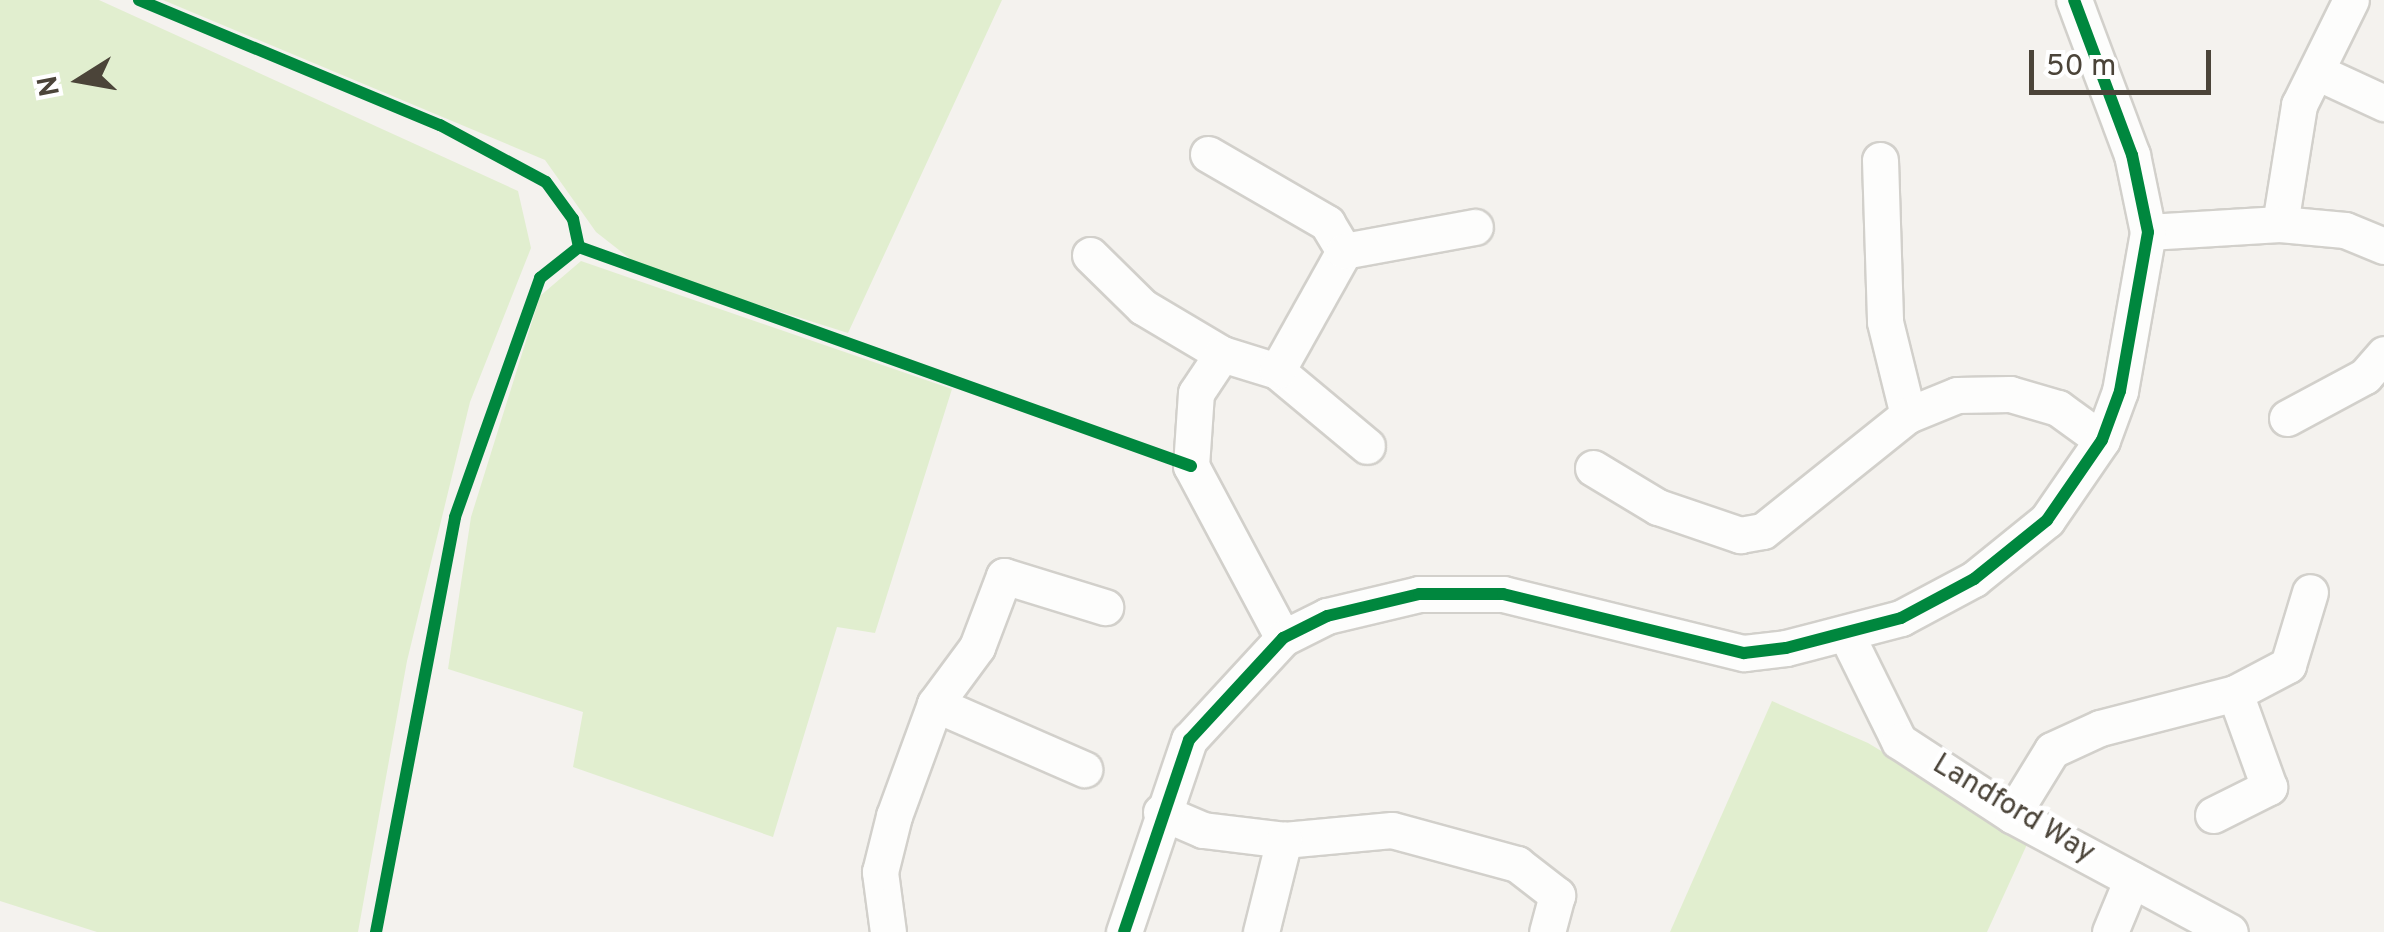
<!DOCTYPE html>
<html>
<head>
<meta charset="utf-8">
<style>
  body { margin:0 }
  #map { position:relative; width:2384px; height:932px; overflow:hidden; background:#f4f2ee; font-family:Overpass,sans-serif }
  div>[style] { position:absolute }
  [style*='--x'] { left:calc(var(--x)*1px); top:calc(var(--y)*1px); width:calc(var(--w)*1px); rotate:calc(var(--a)*1deg) }
  .green>* { inset:0; background:#e1eecf }
  .roads { filter:drop-shadow(2px 0 #d2d0cb) drop-shadow(-2px 0 #d2d0cb) drop-shadow(0 2px #d2d0cb) drop-shadow(0 -2px #d2d0cb) }
  .minor>* { height:35px; margin:-17.5px; padding:0 17.5px; transform-origin:17.5px; border-radius:17.5px; background:#fdfdfc }
  .cycleway>* { height:12px; margin:-6px; padding:0 6px; transform-origin:6px; border-radius:6px; background:#00873e }
  span { translate:-50% -50%; white-space:nowrap; text-align:center; line-height:1.15; -webkit-text-stroke:9px #fff; paint-order:stroke }
  .street-label { font-size:30px; color:#4b4439 }
  .north { position:absolute; left:30px; top:30px; width:100px; height:100px; -webkit-text-stroke:8px #fff; paint-order:stroke; rotate:259deg; font-size:28px; font-weight:700; line-height:40px; text-align:center; color:#4b4439 }
  .north::after { content:''; display:block; margin:auto; width:35px; height:45px; background:#4b4439; clip-path:polygon(50% 0,100% 100%,50% 72%,0 100%) }
  .scale { position:absolute; left:2029px; top:50px; width:182px; height:45px; box-sizing:border-box; border:5px solid #4b4439; border-top:0; padding-left:12px; font-size:30px; line-height:35px; white-space:nowrap; color:#4b4439; -webkit-text-stroke:8px #fff; paint-order:stroke }
</style>
</head>
<body>
<div id="map">
  <div class="green">
    <i style="clip-path:polygon(0 0,99px 0,518px 191px,531px 248px,470px 402px,407px 661px,358px 932px,97px 932px,0 901px)"></i>
    <i style="clip-path:polygon(163px 0,1002px 0,848px 333px,642px 268px,596px 232px,545px 160px)"></i>
    <i style="clip-path:polygon(581px 261px,952px 389px,875px 633px,837px 627px,773px 837px,573px 767px,583px 712px,448px 669px,471px 517px,540px 296px)"></i>
    <i style="clip-path:polygon(1772px 701px,1868px 743px,2029px 840px,1987px 932px,1670px 932px)"></i>
  </div>
  <div class="roads">
    <div class="minor">
      <i style="--x:2319;--y:73;--w:72;--a:24.8"></i>
      <i style="--x:1208;--y:154;--w:138;--a:30.1"></i>
      <i style="--x:1327;--y:223;--w:33;--a:59"></i>
      <i style="--x:1880;--y:160;--w:162;--a:88.2"></i>
      <i style="--x:1885;--y:322;--w:96;--a:76.1"></i>
      <i style="--x:2280;--y:224;--w:121;--a:-80.9"></i>
      <i style="--x:2299;--y:105;--w:117;--a:-63.7"></i>
      <i style="--x:2148;--y:232;--w:132;--a:-3.5"></i>
      <i style="--x:2280;--y:224;--w:65;--a:5.3"></i>
      <i style="--x:2345;--y:230;--w:42;--a:22.3"></i>
      <i style="--x:1090;--y:255;--w:74;--a:44.5"></i>
      <i style="--x:1143;--y:307;--w:92;--a:30.7"></i>
      <i style="--x:1277;--y:371;--w:117;--a:39.8"></i>
      <i style="--x:2287;--y:418;--w:89;--a:-28.3"></i>
      <i style="--x:2365;--y:376;--w:29;--a:-49"></i>
      <i style="--x:1593;--y:468;--w:76;--a:31"></i>
      <i style="--x:1658;--y:507;--w:87;--a:18.9"></i>
      <i style="--x:1740;--y:535;--w:23;--a:-10"></i>
      <i style="--x:1763;--y:531;--w:186;--a:-38.7"></i>
      <i style="--x:1908;--y:415;--w:53;--a:-22.2"></i>
      <i style="--x:1957;--y:395;--w:53;--a:-1.1"></i>
      <i style="--x:2010;--y:394;--w:50;--a:16.3"></i>
      <i style="--x:2058;--y:408;--w:54;--a:36"></i>
      <i style="--x:1283;--y:638;--w:195;--a:-118.1"></i>
      <i style="--x:1191;--y:466;--w:73;--a:-86.1"></i>
      <i style="--x:1196;--y:393;--w:47;--a:-56.3"></i>
      <i style="--x:1222;--y:354;--w:58;--a:17.2"></i>
      <i style="--x:1277;--y:371;--w:137;--a:-60.8"></i>
      <i style="--x:1344;--y:251;--w:133;--a:-10.4"></i>
      <i style="--x:1848;--y:638;--w:115;--a:63.7"></i>
      <i style="--x:1899;--y:741;--w:135;--a:33.2"></i>
      <i style="--x:2012;--y:815;--w:247;--a:28.2"></i>
      <i style="--x:935;--y:704;--w:163;--a:23.6"></i>
      <i style="--x:1161;--y:812;--w:46;--a:23.2"></i>
      <i style="--x:1203;--y:830;--w:82;--a:7"></i>
      <i style="--x:1284;--y:840;--w:108;--a:-5.3"></i>
      <i style="--x:1392;--y:830;--w:130;--a:15.2"></i>
      <i style="--x:1517;--y:864;--w:51;--a:37.8"></i>
      <i style="--x:1557;--y:895;--w:38;--a:105"></i>
      <i style="--x:2012;--y:815;--w:76;--a:-58.4"></i>
      <i style="--x:2052;--y:750;--w:53;--a:-24.6"></i>
      <i style="--x:2100;--y:728;--w:139;--a:-14.5"></i>
      <i style="--x:2235;--y:693;--w:60;--a:-27.8"></i>
      <i style="--x:2288;--y:665;--w:76;--a:-73.2"></i>
      <i style="--x:2213;--y:815;--w:63;--a:-26.6"></i>
      <i style="--x:2269;--y:787;--w:100;--a:-109.9"></i>
      <i style="--x:888;--y:932;--w:61;--a:-97.6"></i>
      <i style="--x:880;--y:872;--w:58;--a:-76"></i>
      <i style="--x:894;--y:816;--w:119;--a:-69.9"></i>
      <i style="--x:935;--y:704;--w:71;--a:-53.6"></i>
      <i style="--x:977;--y:647;--w:76;--a:-69.2"></i>
      <i style="--x:1004;--y:576;--w:106;--a:17.1"></i>
      <i style="--x:1124;--y:932;--w:203;--a:-71.3"></i>
      <i style="--x:1189;--y:740;--w:139;--a:-47.3"></i>
      <i style="--x:1283;--y:638;--w:49;--a:-26.6"></i>
      <i style="--x:1327;--y:616;--w:95;--a:-13.4"></i>
      <i style="--x:1419;--y:594;--w:84;--a:0"></i>
      <i style="--x:1503;--y:594;--w:248;--a:13.8"></i>
      <i style="--x:1744;--y:653;--w:42;--a:-6.8"></i>
      <i style="--x:1786;--y:648;--w:119;--a:-14.6"></i>
      <i style="--x:1901;--y:618;--w:83;--a:-28.1"></i>
      <i style="--x:1974;--y:579;--w:94;--a:-38.9"></i>
      <i style="--x:2047;--y:520;--w:97;--a:-55.5"></i>
      <i style="--x:2102;--y:440;--w:52;--a:-69.8"></i>
      <i style="--x:2120;--y:391;--w:161;--a:-80"></i>
      <i style="--x:2148;--y:232;--w:79;--a:-101.7"></i>
      <i style="--x:2132;--y:155;--w:165;--a:-110.5"></i>
      <i style="--x:1261;--y:932;--w:95;--a:-76"></i>
      <i style="--x:2110;--y:932;--w:57;--a:-67.5"></i>
    </div>
  </div>
  <div class="cycleway">
    <i style="--x:139;--y:0;--w:326;--a:22.6"></i>
    <i style="--x:440;--y:125;--w:120;--a:28.3"></i>
    <i style="--x:546;--y:182;--w:46;--a:53.9"></i>
    <i style="--x:573;--y:219;--w:29;--a:78"></i>
    <i style="--x:579;--y:247;--w:650;--a:19.69"></i>
    <i style="--x:376;--y:932;--w:422;--a:-79.2"></i>
    <i style="--x:455;--y:517;--w:254;--a:-70.4"></i>
    <i style="--x:540;--y:278;--w:50;--a:-38.5"></i>
    <i style="--x:1124;--y:932;--w:203;--a:-71.3"></i>
    <i style="--x:1189;--y:740;--w:139;--a:-47.3"></i>
    <i style="--x:1283;--y:638;--w:49;--a:-26.6"></i>
    <i style="--x:1327;--y:616;--w:95;--a:-13.4"></i>
    <i style="--x:1419;--y:594;--w:84;--a:0"></i>
    <i style="--x:1503;--y:594;--w:248;--a:13.8"></i>
    <i style="--x:1744;--y:653;--w:42;--a:-6.8"></i>
    <i style="--x:1786;--y:648;--w:119;--a:-14.6"></i>
    <i style="--x:1901;--y:618;--w:83;--a:-28.1"></i>
    <i style="--x:1974;--y:579;--w:94;--a:-38.9"></i>
    <i style="--x:2047;--y:520;--w:97;--a:-55.5"></i>
    <i style="--x:2102;--y:440;--w:52;--a:-69.8"></i>
    <i style="--x:2120;--y:391;--w:161;--a:-80"></i>
    <i style="--x:2148;--y:232;--w:79;--a:-101.7"></i>
    <i style="--x:2132;--y:155;--w:165;--a:-110.5"></i>
  </div>
  <div class="street-label">
    <span style="left:2013px;top:810px;rotate:31deg">Landford Way</span>
  </div>
  <div class="north">N</div>
  <div class="scale">50 m</div>
</div>
</body>
</html>
